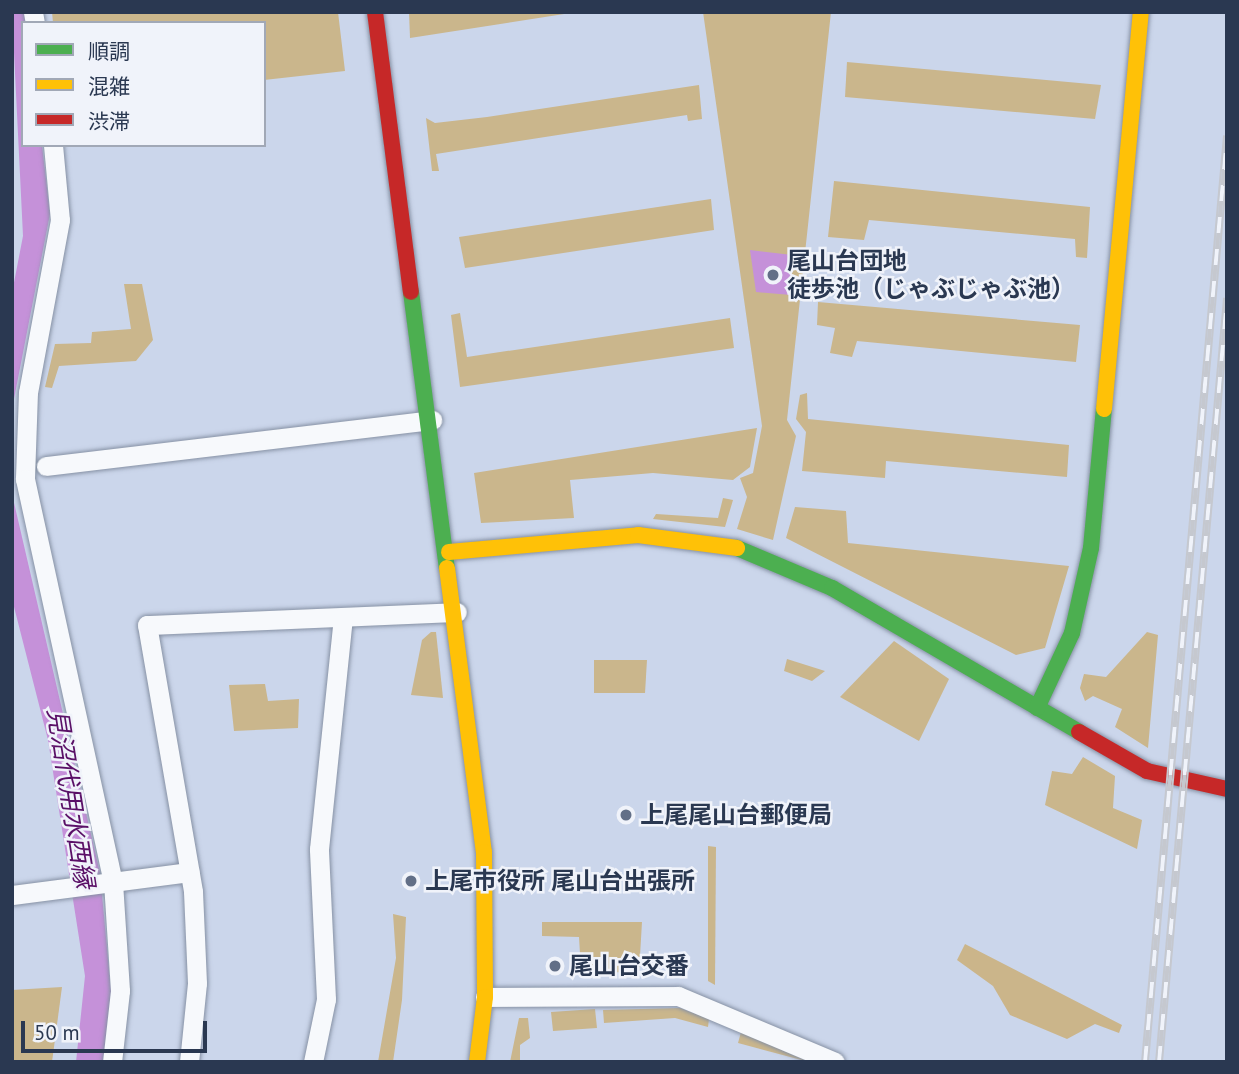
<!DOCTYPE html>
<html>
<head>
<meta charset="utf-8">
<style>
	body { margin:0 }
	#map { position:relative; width:1239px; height:1074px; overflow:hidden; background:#cbd6eb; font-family:"PT Sans","Noto Sans JP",sans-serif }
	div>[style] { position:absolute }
	.green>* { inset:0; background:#cab68c }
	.forest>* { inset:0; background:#cbb58a }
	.water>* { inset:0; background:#c591d9 }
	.roads { filter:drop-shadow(0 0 2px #8691a4) drop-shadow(0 0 2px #8691a4) }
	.street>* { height:19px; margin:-9.5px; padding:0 9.5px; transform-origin:9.5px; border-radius:9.5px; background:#f7f9fc }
	.fast>* { height:16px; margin:-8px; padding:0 8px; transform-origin:8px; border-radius:8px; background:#4caf50 }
	.slow>* { height:16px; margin:-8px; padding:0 8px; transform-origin:8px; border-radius:8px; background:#ffc107 }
	.jam>* { height:16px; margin:-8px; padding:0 8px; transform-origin:8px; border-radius:8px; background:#c62828 }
	.rail>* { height:8px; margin-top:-4px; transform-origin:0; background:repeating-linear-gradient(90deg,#f0f3fa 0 16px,#c5c8cf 0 32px); box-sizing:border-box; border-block:2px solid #c5c8cf }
	.dots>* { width:19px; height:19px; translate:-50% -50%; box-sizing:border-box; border:4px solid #f0f3fa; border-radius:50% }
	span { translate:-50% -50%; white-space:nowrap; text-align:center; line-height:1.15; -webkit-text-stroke:5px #f0f3fa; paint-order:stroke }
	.poi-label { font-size:24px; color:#2a3851; font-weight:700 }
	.left { translate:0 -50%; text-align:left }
	.water-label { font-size:26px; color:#5a1067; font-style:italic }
	.frame { position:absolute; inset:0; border:14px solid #2a3851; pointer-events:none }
	.legend { position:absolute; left:21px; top:21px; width:245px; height:126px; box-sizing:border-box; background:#f0f3fa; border:2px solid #a1a8b6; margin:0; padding:9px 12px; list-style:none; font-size:21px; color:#2a3851 }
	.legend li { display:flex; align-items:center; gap:14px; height:35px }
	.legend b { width:35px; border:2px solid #a1a8b6 }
	.scale { position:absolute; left:21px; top:1021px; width:186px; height:32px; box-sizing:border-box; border:4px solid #2a3851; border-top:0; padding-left:9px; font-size:21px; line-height:24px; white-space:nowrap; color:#2a3851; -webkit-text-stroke:5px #f0f3fa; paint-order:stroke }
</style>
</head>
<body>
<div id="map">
	<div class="green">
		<i style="clip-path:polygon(52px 12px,338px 12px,345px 71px,264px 80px,264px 23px,53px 23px)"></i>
		<i style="clip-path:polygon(409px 12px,577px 12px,410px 38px)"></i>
		<i style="clip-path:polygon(703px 12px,831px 12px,787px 420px,796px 436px,773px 540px,737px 529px,747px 497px,740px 478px,753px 473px,762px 426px)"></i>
		<i style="clip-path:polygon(847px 62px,1101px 85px,1095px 119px,845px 97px)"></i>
		<i style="clip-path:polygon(699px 85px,702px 119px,688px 121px,687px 115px,436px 154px,439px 171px,432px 171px,426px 118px,435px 123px,487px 117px)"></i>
		<i style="clip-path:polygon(834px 181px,1090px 207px,1087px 258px,1076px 257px,1075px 239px,869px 220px,864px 240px,828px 237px)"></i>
		<i style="clip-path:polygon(711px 199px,714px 230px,465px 268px,459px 237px)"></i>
		<i style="clip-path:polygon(124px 284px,142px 284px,153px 340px,136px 361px,59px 366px,52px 388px,45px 387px,55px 344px,91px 343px,92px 332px,131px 329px)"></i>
		<i style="clip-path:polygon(818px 302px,1080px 325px,1076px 362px,857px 341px,852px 357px,830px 353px,835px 328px,817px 325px)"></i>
		<i style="clip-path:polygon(460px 313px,467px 357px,730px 318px,734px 348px,460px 387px,451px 315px)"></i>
		<i style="clip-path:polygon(807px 393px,808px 419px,1069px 445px,1067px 477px,886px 461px,885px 478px,802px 471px,806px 432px,796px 419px,800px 395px)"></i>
		<i style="clip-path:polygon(757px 428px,750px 467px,733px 480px,653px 473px,570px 480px,574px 518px,481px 523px,474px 473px)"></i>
		<i style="clip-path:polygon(723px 498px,733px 500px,725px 527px,653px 519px,656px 514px,718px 518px)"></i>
		<i style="clip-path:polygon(795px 507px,846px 511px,848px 543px,1069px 566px,1045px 648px,1016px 655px,786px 538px)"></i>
		<i style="clip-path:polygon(431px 632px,436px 632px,443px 698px,411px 695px,422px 640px)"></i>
		<i style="clip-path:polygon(1147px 632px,1158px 635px,1148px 748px,1115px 727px,1122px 709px,1093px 696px,1085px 701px,1080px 688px,1084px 674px,1106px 677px)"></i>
		<i style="clip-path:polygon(894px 641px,949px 679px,919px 741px,840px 697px)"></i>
		<i style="clip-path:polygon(787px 659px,825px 671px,812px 681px,784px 671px)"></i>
		<i style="clip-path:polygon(594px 660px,647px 660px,645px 693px,594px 693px)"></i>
		<i style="clip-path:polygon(265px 684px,268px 701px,299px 699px,298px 728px,234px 731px,229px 685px)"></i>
		<i style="clip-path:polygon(1083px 757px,1115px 776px,1113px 808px,1142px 820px,1137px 849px,1045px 805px,1052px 771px,1072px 774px)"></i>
		<i style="clip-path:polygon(708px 846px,716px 847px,715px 985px,708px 981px)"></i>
		<i style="clip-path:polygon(393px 914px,406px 917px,402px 1000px,393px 1062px,378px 1062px,396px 958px)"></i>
		<i style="clip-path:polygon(542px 922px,642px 922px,639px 973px,581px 971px,579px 937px,542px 936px)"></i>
		<i style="clip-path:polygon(62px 987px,52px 1062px,12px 1062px,12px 990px)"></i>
		<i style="clip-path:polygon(680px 1008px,709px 1019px,708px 1027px,675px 1018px,604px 1023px,603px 1010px)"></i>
		<i style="clip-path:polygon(595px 1009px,597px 1028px,553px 1031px,551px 1012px)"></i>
		<i style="clip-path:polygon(519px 1018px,528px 1018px,530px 1038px,520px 1045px,520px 1062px,510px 1062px)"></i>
		<i style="clip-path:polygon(741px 1032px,809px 1062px,738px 1043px)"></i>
	</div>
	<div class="forest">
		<i style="clip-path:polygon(965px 944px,1122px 1025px,1119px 1033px,1095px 1024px,1067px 1039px,1010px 1015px,993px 986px,957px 960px)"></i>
	</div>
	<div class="water">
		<i style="clip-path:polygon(12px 12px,24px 12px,25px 23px,23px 145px,42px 145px,50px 214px,14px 399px,12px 472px,12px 293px,23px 236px)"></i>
		<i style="clip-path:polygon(750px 250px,792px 255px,791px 295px,756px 292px)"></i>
		<i style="clip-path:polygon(12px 494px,100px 873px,111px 991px,103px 1062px,76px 1062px,85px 976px,48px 740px,12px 599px)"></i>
	</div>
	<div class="roads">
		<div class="street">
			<i style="left:33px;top:12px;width:11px;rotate:80deg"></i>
			<i style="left:53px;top:145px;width:75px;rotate:84.7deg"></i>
			<i style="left:60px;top:220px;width:175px;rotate:100.5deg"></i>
			<i style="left:28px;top:392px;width:87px;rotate:92deg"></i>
			<i style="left:25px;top:479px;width:412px;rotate:77.7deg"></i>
			<i style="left:113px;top:882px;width:109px;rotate:86.3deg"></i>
			<i style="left:120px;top:991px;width:71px;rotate:96.4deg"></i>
			<i style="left:46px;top:466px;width:389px;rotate:-6.8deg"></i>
			<i style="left:12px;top:895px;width:179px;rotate:-7.4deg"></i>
			<i style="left:485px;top:997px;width:193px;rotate:-0.3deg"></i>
			<i style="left:678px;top:996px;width:170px;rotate:22.8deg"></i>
			<i style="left:189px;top:1062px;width:79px;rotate:-84.2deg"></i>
			<i style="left:197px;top:983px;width:92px;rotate:-92.5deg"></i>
			<i style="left:193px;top:891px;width:270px;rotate:-99.8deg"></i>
			<i style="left:147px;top:625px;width:310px;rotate:-2.4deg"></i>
			<i style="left:313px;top:1062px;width:64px;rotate:-78.3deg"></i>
			<i style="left:326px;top:999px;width:150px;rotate:-92.7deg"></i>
			<i style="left:319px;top:849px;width:233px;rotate:-84.1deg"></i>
		</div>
		<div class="fast">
			<i style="left:411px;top:292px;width:278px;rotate:82.6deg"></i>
			<i style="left:737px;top:548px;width:103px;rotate:22.8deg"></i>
			<i style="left:832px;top:588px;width:286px;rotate:30.2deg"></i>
			<i style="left:1037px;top:708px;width:83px;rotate:-65deg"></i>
			<i style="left:1072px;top:633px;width:87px;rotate:-77.4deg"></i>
			<i style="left:1091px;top:548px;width:140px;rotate:-84.7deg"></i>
		</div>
		<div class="slow">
			<i style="left:1104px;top:409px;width:399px;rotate:-84.7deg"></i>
			<i style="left:449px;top:552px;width:190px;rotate:-5.1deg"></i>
			<i style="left:638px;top:535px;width:100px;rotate:7.5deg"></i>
			<i style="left:447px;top:568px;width:286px;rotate:82.6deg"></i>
			<i style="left:484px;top:852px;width:145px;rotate:89.6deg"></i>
			<i style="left:485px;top:997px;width:65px;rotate:97deg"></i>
		</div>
		<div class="jam">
			<i style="left:375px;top:12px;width:282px;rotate:82.7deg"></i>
			<i style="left:1079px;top:732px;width:78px;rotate:29.8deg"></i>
			<i style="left:1147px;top:771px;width:82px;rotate:12.7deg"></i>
		</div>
	</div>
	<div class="rail">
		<i style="left:1145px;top:1062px;width:930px;rotate:-84.94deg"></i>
		<i style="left:1159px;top:1062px;width:767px;rotate:-84.91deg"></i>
	</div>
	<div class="dots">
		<i style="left:773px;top:275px;background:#626f87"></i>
		<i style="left:626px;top:815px;background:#626f87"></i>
		<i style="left:411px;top:881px;background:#626f87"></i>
		<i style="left:555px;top:966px;background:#626f87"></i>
	</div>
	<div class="poi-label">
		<span class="left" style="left:787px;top:275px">尾山台団地<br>徒歩池（じゃぶじゃぶ池）</span>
		<span class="left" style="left:640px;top:815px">上尾尾山台郵便局</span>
		<span class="left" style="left:425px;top:881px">上尾市役所 尾山台出張所</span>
		<span class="left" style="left:569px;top:966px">尾山台交番</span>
	</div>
	<div class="water-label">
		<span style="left:71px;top:798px;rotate:81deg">見沼代用水西縁</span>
	</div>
	<div class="frame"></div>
	<ul class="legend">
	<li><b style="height:9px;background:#4caf50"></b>順調</li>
	<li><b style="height:9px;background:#ffc107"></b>混雑</li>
	<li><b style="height:9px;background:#c62828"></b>渋滞</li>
	</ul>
	<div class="scale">50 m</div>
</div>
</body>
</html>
